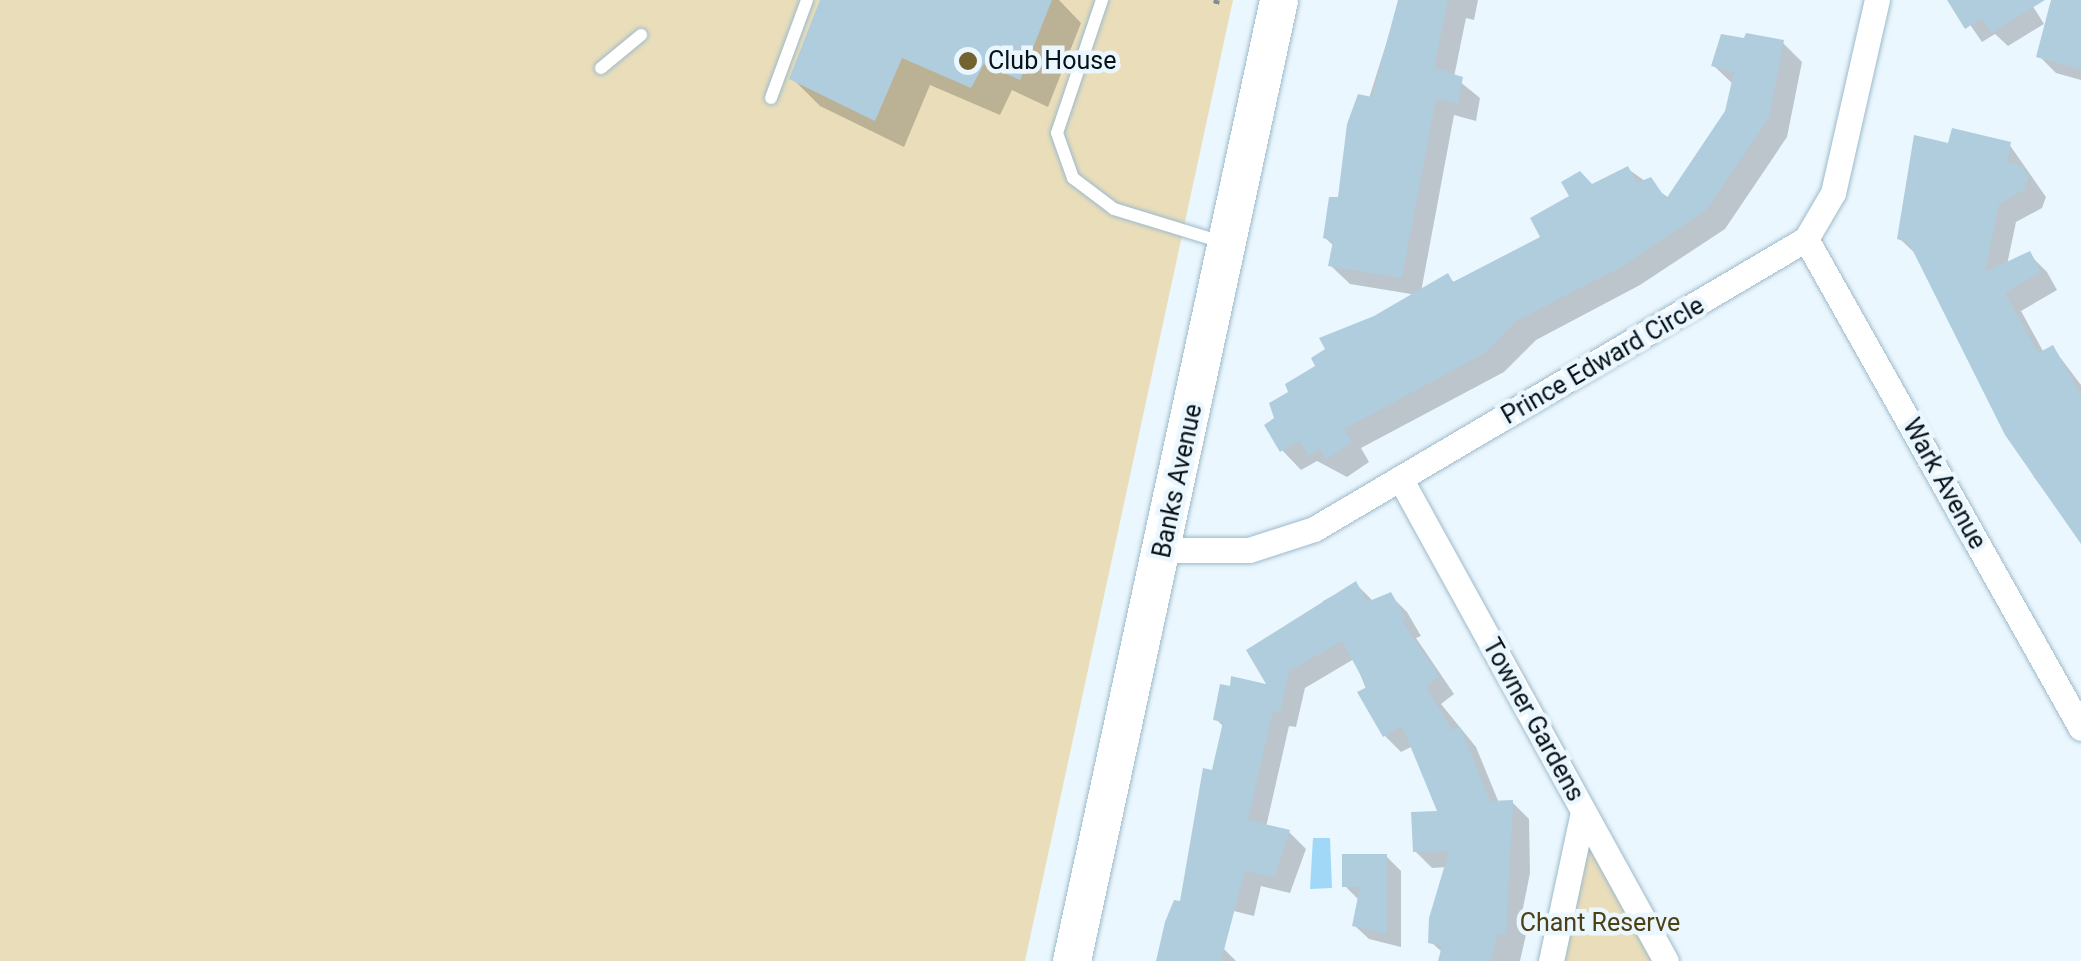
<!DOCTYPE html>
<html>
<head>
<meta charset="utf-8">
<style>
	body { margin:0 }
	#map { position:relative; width:2081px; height:961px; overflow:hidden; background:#ebf7fe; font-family:Roboto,sans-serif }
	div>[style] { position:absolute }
	.green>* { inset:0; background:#eadeba }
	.water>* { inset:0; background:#a1d8f8 }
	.shadow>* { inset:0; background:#0003 }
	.building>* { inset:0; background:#b0cdde }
	.path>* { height:6px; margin-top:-3px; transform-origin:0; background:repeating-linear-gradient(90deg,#808b91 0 10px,transparent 0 15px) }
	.roads { filter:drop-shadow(0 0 2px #9dbacb) drop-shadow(0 0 2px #9dbacb) }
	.lane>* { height:12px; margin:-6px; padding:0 6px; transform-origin:6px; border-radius:6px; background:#fff }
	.street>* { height:25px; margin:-12.5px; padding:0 12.5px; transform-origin:12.5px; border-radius:12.5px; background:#fff }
	.secondary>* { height:38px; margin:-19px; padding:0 19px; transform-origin:19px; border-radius:19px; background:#fff }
	.dots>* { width:28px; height:28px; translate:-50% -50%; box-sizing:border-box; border:5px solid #ebf7fe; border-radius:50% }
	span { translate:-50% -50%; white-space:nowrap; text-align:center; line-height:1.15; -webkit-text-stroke:9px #ebf7fe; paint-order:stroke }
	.poi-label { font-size:25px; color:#071117 }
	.left { translate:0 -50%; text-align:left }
	.street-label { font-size:25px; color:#071117 }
	.park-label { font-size:25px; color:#4d4017 }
</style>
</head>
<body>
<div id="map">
	<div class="green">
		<i style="clip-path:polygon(0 0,1233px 0,1025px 961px,0 961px)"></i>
		<i style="clip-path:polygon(1583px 812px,1666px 961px,1551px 961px)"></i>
	</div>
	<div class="water">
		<i style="clip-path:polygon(1313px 838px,1330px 838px,1332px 888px,1310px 889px)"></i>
	</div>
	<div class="shadow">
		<i style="clip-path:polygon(824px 0,1059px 0,1081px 23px,1048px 107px,1012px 90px,1000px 115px,930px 85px,904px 147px,820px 106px,792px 78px)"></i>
		<i style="clip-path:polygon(1400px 0,1478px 0,1474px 20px,1466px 18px,1454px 77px,1480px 98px,1476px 121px,1454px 115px,1421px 292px,1448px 277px,1455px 283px,1543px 238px,1592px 187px,1628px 169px,1669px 198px,1727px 112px,1734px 85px,1714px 66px,1783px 43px,1802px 62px,1787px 137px,1725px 229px,1640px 285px,1536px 340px,1504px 372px,1361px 448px,1369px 462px,1347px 477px,1317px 461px,1301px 470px,1282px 450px,1277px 419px,1291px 393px,1319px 367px,1376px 319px,1417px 295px,1350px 284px,1331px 266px,1334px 246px,1325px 238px)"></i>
		<i style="clip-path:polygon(1953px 0,2029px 0,2044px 24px,2008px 46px,1995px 34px,1982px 42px)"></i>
		<i style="clip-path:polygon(2053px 0,2081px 0,2081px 80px,2056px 73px,2039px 56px)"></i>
		<i style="clip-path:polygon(2009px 144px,2046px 197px,2042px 208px,2016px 222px,2007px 265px,2029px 254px,2047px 272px,2057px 290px,2021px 311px,2044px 353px,2053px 348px,2081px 385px,2081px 540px,2034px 477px,1919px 257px,1900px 239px,1949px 146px)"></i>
		<i style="clip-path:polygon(1356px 584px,1374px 602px,1390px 595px,1407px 612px,1421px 636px,1416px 638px,1454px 694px,1441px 704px,1476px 747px,1499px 803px,1512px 802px,1529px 819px,1530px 873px,1520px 923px,1527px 930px,1520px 961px,1441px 961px,1443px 953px,1431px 942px,1448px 867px,1432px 868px,1415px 851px,1441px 813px,1413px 746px,1401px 752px,1385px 736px,1354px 659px,1305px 688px,1296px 727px,1289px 726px,1266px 827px,1289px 832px,1306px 849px,1290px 893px,1261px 886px,1254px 916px,1226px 909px,1224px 949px,1236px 961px,1157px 961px,1182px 904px,1205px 771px,1214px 773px,1225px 728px,1216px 719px,1271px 687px,1326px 607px,1323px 601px)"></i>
		<i style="clip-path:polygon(1386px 856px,1401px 871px,1401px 947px,1369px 939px,1354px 925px,1359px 900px,1345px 886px)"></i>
	</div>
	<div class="building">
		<i style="clip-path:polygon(820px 0,1052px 0,1020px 80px,984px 64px,971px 88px,902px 58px,875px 121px,789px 79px)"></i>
		<i style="clip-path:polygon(1398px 0,1448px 0,1434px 68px,1463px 77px,1458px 104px,1436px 98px,1402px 278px,1328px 266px,1333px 241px,1323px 238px,1329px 197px,1338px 197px,1347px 124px,1358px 94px,1372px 97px)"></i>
		<i style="clip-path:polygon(1947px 0,2045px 0,1991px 33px,1982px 18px,1965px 29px)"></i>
		<i style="clip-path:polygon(2051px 0,2081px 0,2081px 69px,2036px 57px)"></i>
		<i style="clip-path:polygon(1746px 33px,1784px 40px,1769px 118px,1706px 210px,1621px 267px,1516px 321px,1485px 353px,1344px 429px,1352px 442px,1326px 460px,1320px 448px,1309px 456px,1299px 441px,1280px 452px,1264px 425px,1274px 418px,1269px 403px,1288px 392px,1285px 384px,1315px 366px,1311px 358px,1325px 349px,1319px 338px,1374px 316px,1448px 273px,1453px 282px,1540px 237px,1530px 218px,1569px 196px,1561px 182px,1580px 171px,1592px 184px,1628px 166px,1637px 183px,1651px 177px,1666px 199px,1725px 111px,1734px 72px,1711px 66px,1721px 34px,1744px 38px)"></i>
		<i style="clip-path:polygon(1952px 128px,2011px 142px,2007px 162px,2022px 166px,2029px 177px,2024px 190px,1999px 204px,1985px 272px,2030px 251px,2041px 272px,2005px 293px,2038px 353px,2053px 345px,2081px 395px,2081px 544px,2005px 435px,1909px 243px,1897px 239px,1914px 135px,1948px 143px)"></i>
		<i style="clip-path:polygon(1356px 581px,1367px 602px,1391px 592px,1406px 619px,1402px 621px,1439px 676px,1426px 687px,1452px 730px,1460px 727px,1490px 801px,1513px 800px,1506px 935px,1498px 933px,1491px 961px,1438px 961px,1442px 946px,1428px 943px,1429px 918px,1449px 851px,1413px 852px,1411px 812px,1437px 811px,1402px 726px,1383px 737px,1357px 692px,1367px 687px,1342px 641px,1289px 671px,1280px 712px,1273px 711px,1248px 820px,1290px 830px,1274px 878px,1245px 871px,1221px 961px,1156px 961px,1165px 922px,1174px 900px,1180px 901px,1203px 768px,1212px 770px,1223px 722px,1213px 720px,1220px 684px,1230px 686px,1231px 676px,1266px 684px,1246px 650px)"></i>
		<i style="clip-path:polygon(1342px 854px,1387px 854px,1387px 934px,1352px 926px,1360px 887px,1342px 887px)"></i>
	</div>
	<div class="path">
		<i style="left:1216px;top:4px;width:4px;rotate:-76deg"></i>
	</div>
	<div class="roads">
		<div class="lane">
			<i style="left:1102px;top:0;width:140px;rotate:108.7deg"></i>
			<i style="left:1057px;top:133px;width:48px;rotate:70.4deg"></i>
			<i style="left:1073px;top:178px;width:51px;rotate:37.1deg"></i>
			<i style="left:1114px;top:209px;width:116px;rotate:17deg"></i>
			<i style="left:601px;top:68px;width:52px;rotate:-39.5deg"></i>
			<i style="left:771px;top:98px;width:104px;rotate:-69.8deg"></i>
		</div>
		<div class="street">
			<i style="left:1806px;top:239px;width:561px;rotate:60.65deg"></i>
			<i style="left:1400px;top:478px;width:551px;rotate:61.16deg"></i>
			<i style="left:1164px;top:550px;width:85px"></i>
			<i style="left:1249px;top:550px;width:68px;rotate:-17.9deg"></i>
			<i style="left:1314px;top:529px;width:571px;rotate:-30.52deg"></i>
			<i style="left:1806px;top:239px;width:53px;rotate:-59.6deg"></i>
			<i style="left:1833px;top:193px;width:198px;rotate:-77.2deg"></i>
			<i style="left:1551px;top:961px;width:152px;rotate:-77.9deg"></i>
		</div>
		<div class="secondary">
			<i style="left:1072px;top:961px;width:983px;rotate:-77.84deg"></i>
		</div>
	</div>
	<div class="dots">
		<i style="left:968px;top:61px;background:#746331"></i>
	</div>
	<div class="poi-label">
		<span class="left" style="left:988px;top:61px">Club House</span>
	</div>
	<div class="street-label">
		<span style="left:1603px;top:361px;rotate:-30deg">Prince Edward Circle</span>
		<span style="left:1178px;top:481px;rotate:-78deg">Banks Avenue</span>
		<span style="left:1944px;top:484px;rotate:61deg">Wark Avenue</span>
		<span style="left:1533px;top:720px;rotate:61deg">Towner Gardens</span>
	</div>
	<div class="park-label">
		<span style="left:1600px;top:923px">Chant Reserve</span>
	</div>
</div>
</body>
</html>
